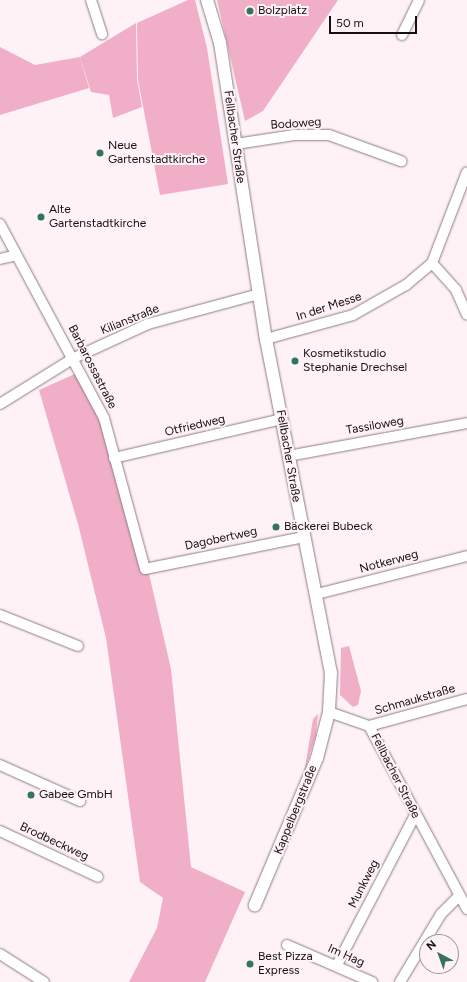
<!DOCTYPE html>
<html>
<head>
<meta charset="utf-8">
<style>
	body { margin:0 }
	#map { position:relative; width:467px; height:982px; overflow:hidden; background:#fff2f7; font-family:Figtree,sans-serif }
	div>[style] { position:absolute }
	.green>* { inset:0; background:#f1aec7 }
	.roads { filter:drop-shadow(0 0 1px #8b7d82) drop-shadow(0 0 1px #8b7d82) }
	.minor>* { height:10px; margin:-5px; padding:0 5px; transform-origin:5px; border-radius:5px; background:#fff }
	.tertiary>* { height:12px; margin:-6px; padding:0 6px; transform-origin:6px; border-radius:6px; background:#fff }
	.dots>* { width:11px; height:11px; translate:-50% -50%; box-sizing:border-box; border:2px solid #fff2f7; border-radius:50% }
	span { translate:-50% -50%; white-space:nowrap; text-align:center; line-height:1.15; -webkit-text-stroke:4px #fff2f7; paint-order:stroke }
	.poi-label { font-size:12px; color:#140f10 }
	.left { translate:0 -50%; text-align:left }
	.street-label { font-size:12px; color:#140f10 }
	.north { position:absolute; left:419px; top:934px; width:40px; height:40px; box-sizing:border-box; background:#fff2f7; border:1px solid #a1979b; border-radius:50%; rotate:319deg; font-size:11px; font-weight:700; line-height:16px; text-align:center; color:#140f10 }
	.north::after { content:''; display:block; margin:auto; width:14px; height:18px; background:#36735f; clip-path:polygon(50% 0,100% 100%,50% 72%,0 100%) }
	.scale { position:absolute; left:329px; top:16px; width:88px; height:18px; box-sizing:border-box; border:2px solid #140f10; border-top:0; padding-left:5px; font-size:12px; line-height:14px; white-space:nowrap; color:#140f10; -webkit-text-stroke:3px #fff2f7; paint-order:stroke }
</style>
</head>
<body>
<div id="map">
	<div class="green">
		<i style="clip-path:polygon(188px 0,195px 0,207px 48px,228px 184px,160px 195px,138px 80px,137px 23px)"></i>
		<i style="clip-path:polygon(217px 0,338px 0,263px 111px,245px 121px)"></i>
		<i style="clip-path:polygon(136px 23px,137px 80px,142px 107px,113px 118px,109px 95px,91px 92px,80px 57px)"></i>
		<i style="clip-path:polygon(0 47px,35px 65px,80px 57px,89px 88px,0 115px)"></i>
		<i style="clip-path:polygon(77px 373px,95px 396px,147px 565px,171px 669px,191px 867px,245px 892px,205px 982px,129px 982px,157px 928px,163px 898px,140px 882px,106px 638px,78px 524px,39px 390px)"></i>
		<i style="clip-path:polygon(349px 646px,361px 691px,358px 705px,353px 707px,340px 695px,341px 648px)"></i>
		<i style="clip-path:polygon(318px 714px,316px 734px,304px 774px,313px 719px)"></i>
	</div>
	<div class="roads">
		<div class="minor">
			<i style="left:91px;top:0;width:36px;rotate:72deg"></i>
			<i style="left:402px;top:35px;width:39px;rotate:-64deg"></i>
			<i style="left:236px;top:144px;width:59px;rotate:-8.8deg"></i>
			<i style="left:294px;top:135px;width:35px"></i>
			<i style="left:329px;top:135px;width:77px;rotate:19.9deg"></i>
			<i style="left:0;top:224px;width:220px;rotate:61.8deg"></i>
			<i style="left:104px;top:418px;width:156px;rotate:74.8deg"></i>
			<i style="left:145px;top:569px;width:162px;rotate:-11.4deg"></i>
			<i style="left:0;top:259px;width:17px;rotate:-13deg"></i>
			<i style="left:432px;top:263px;width:36px;rotate:48deg"></i>
			<i style="left:456px;top:290px;width:27px;rotate:66deg"></i>
			<i style="left:266px;top:339px;width:90px;rotate:-15.4deg"></i>
			<i style="left:353px;top:315px;width:61px;rotate:-29.5deg"></i>
			<i style="left:406px;top:285px;width:34px;rotate:-40deg"></i>
			<i style="left:432px;top:263px;width:97px;rotate:-69deg"></i>
			<i style="left:0;top:404px;width:87px;rotate:-31.9deg"></i>
			<i style="left:74px;top:358px;width:81px;rotate:-24.7deg"></i>
			<i style="left:148px;top:324px;width:115px;rotate:-15.1deg"></i>
			<i style="left:288px;top:456px;width:182px;rotate:-10.4deg"></i>
			<i style="left:114px;top:458px;width:172px;rotate:-13.1deg"></i>
			<i style="left:317px;top:594px;width:155px;rotate:-14.2deg"></i>
			<i style="left:0;top:615px;width:84px;rotate:21.7deg"></i>
			<i style="left:329px;top:712px;width:42px;rotate:19.3deg"></i>
			<i style="left:369px;top:726px;width:208px;rotate:61.8deg"></i>
			<i style="left:369px;top:726px;width:102px;rotate:-15.4deg"></i>
			<i style="left:0;top:765px;width:88px;rotate:24.2deg"></i>
			<i style="left:0;top:831px;width:108px;rotate:25.1deg"></i>
			<i style="left:287px;top:945px;width:93px;rotate:23.5deg"></i>
			<i style="left:0;top:954px;width:52px;rotate:32.5deg"></i>
			<i style="left:337px;top:965px;width:169px;rotate:-62.5deg"></i>
			<i style="left:400px;top:982px;width:79px;rotate:-58.9deg"></i>
			<i style="left:441px;top:914px;width:24px;rotate:-45deg"></i>
		</div>
		<div class="tertiary">
			<i style="left:207px;top:0;width:45px;rotate:73.2deg"></i>
			<i style="left:220px;top:43px;width:300px;rotate:81.2deg"></i>
			<i style="left:266px;top:339px;width:340px;rotate:79deg"></i>
			<i style="left:331px;top:673px;width:39px;rotate:93deg"></i>
			<i style="left:329px;top:712px;width:48px;rotate:104.6deg"></i>
			<i style="left:317px;top:758px;width:160px;rotate:112.9deg"></i>
		</div>
	</div>
	<div class="dots">
		<i style="left:250px;top:11px;background:#36735f"></i>
		<i style="left:100px;top:153px;background:#36735f"></i>
		<i style="left:41px;top:217px;background:#36735f"></i>
		<i style="left:295px;top:361px;background:#36735f"></i>
		<i style="left:276px;top:527px;background:#36735f"></i>
		<i style="left:31px;top:795px;background:#36735f"></i>
		<i style="left:250px;top:964px;background:#36735f"></i>
	</div>
	<div class="poi-label">
		<span class="left" style="left:258px;top:11px">Bolzplatz</span>
		<span class="left" style="left:108px;top:153px">Neue<br>Gartenstadtkirche</span>
		<span class="left" style="left:49px;top:217px">Alte<br>Gartenstadtkirche</span>
		<span class="left" style="left:303px;top:361px">Kosmetikstudio<br>Stephanie Drechsel</span>
		<span class="left" style="left:284px;top:527px">Bäckerei Bubeck</span>
		<span class="left" style="left:39px;top:795px">Gabee GmbH</span>
		<span class="left" style="left:258px;top:964px">Best Pizza<br>Express</span>
	</div>
	<div class="street-label">
		<span style="left:296px;top:124px;rotate:-4deg">Bodoweg</span>
		<span style="left:234px;top:137px;rotate:82deg">Fellbacher Straße</span>
		<span style="left:329px;top:307px;rotate:-18deg">In der Messe</span>
		<span style="left:130px;top:320px;rotate:-22deg">Kilianstraße</span>
		<span style="left:92px;top:367px;rotate:63deg">Barbarossastraße</span>
		<span style="left:195px;top:426px;rotate:-13deg">Otfriedweg</span>
		<span style="left:375px;top:426px;rotate:-10deg">Tassiloweg</span>
		<span style="left:288px;top:456px;rotate:80deg">Fellbacher Straße</span>
		<span style="left:221px;top:539px;rotate:-12deg">Dagobertweg</span>
		<span style="left:389px;top:562px;rotate:-15deg">Notkerweg</span>
		<span style="left:415px;top:700px;rotate:-16deg">Schmaukstraße</span>
		<span style="left:395px;top:776px;rotate:63deg">Fellbacher Straße</span>
		<span style="left:296px;top:810px;rotate:-68deg">Kappelbergstraße</span>
		<span style="left:54px;top:842px;rotate:25deg">Brodbeckweg</span>
		<span style="left:364px;top:884px;rotate:-63deg">Munkweg</span>
		<span style="left:346px;top:956px;rotate:24deg">Im Hag</span>
	</div>
	<div class="north">N</div>
	<div class="scale">50 m</div>
</div>
</body>
</html>
